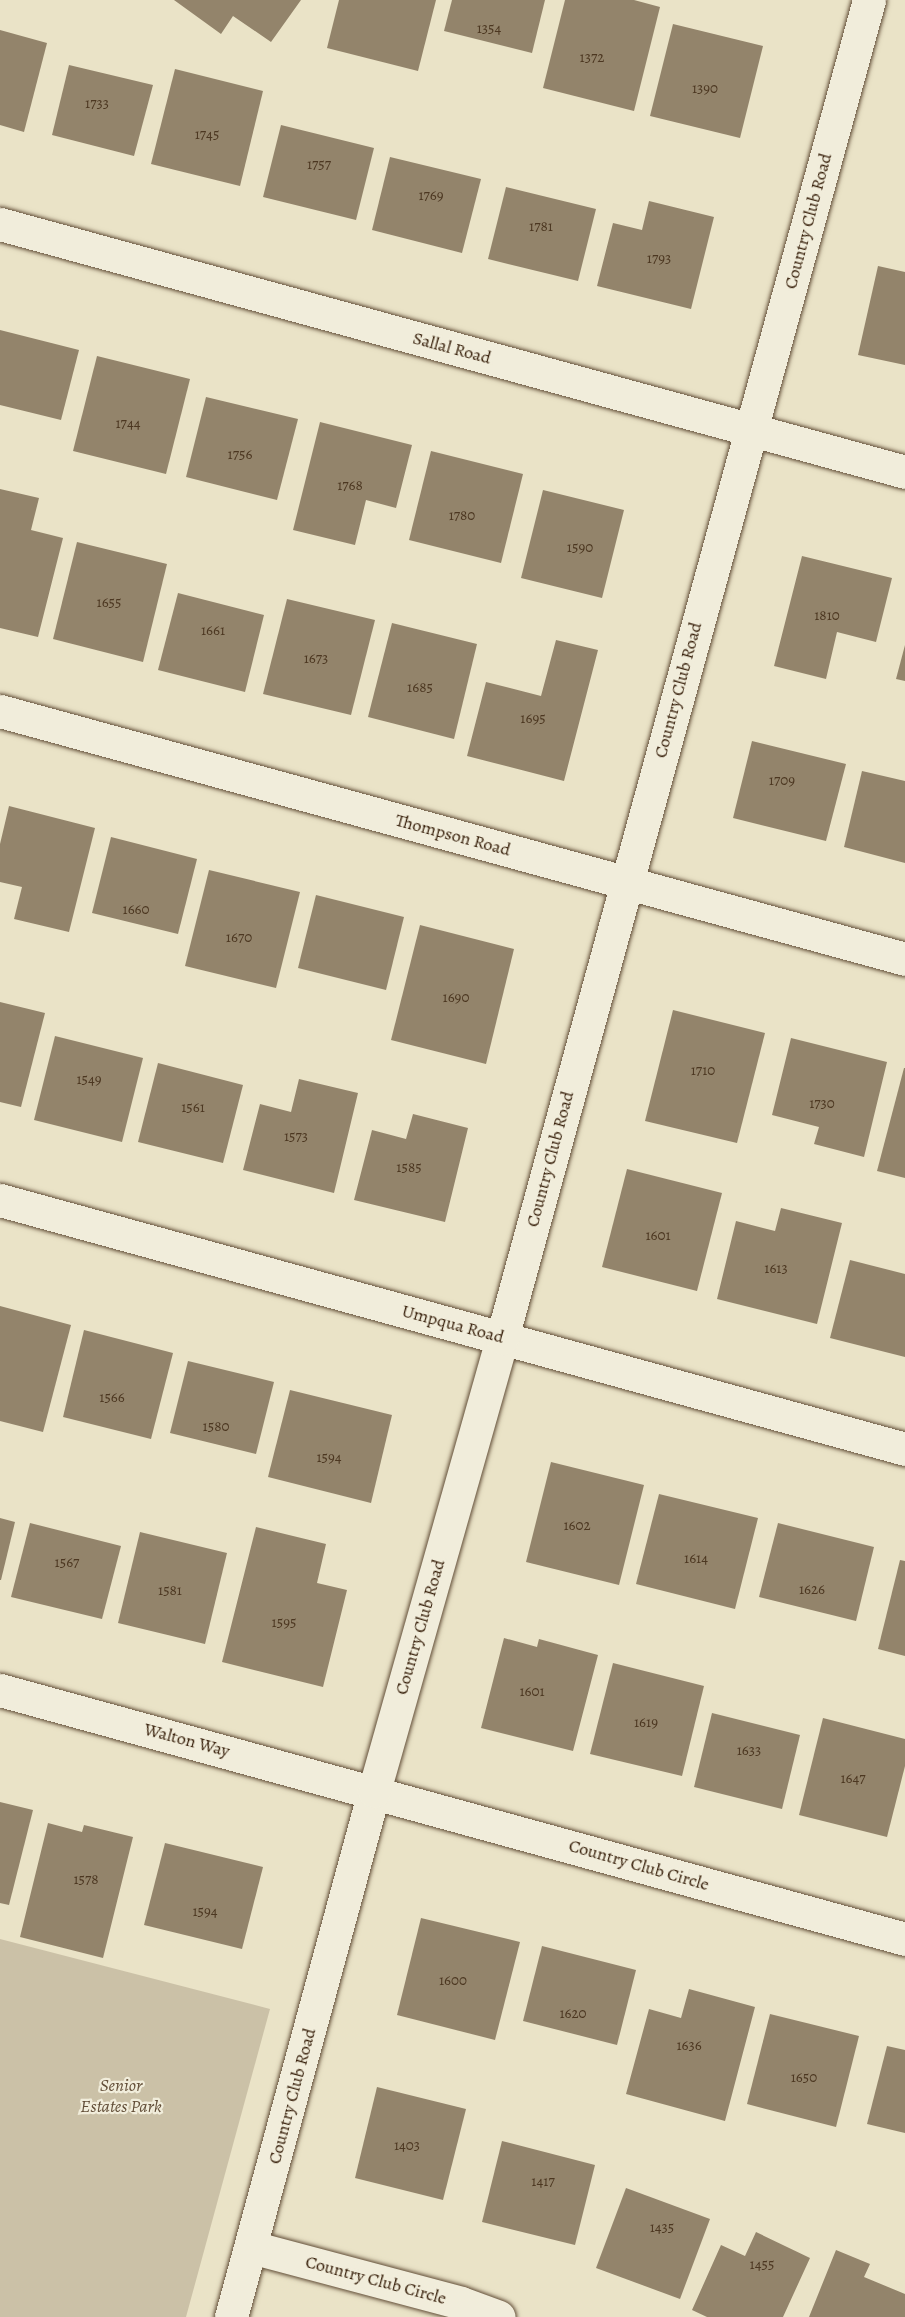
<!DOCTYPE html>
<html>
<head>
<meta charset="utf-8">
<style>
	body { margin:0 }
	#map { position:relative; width:905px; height:2317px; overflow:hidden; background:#eae3c7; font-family:Alegreya,serif }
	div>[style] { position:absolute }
	.green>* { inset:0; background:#cbc1a7 }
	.building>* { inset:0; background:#93846b }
	.roads { filter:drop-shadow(0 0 2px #624e38) drop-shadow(0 0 2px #624e38) }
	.minor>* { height:33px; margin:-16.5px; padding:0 16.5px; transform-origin:16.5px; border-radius:16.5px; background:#f1eddb }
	span { translate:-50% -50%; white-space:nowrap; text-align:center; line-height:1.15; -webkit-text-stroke:4.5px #f1eddb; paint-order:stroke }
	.number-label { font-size:15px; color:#4c3721 }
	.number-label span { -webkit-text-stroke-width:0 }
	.street-label { font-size:18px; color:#351d08 }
	.park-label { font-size:18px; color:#624e38; font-style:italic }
</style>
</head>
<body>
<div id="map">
	<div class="green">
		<i style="clip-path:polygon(0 1939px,270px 2009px,186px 2317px,0 2317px)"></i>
	</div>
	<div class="building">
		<i style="clip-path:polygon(174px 0,301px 0,271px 42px,233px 16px,221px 34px)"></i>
		<i style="clip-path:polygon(339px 0,436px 0,418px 71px,327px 48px)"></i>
		<i style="clip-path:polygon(452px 0,545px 0,532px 53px,444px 31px)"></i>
		<i style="clip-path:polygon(565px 0,634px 0,660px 7px,634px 111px,543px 88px)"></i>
		<i style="clip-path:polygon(673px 24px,763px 46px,740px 138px,650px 116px)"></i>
		<i style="clip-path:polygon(0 30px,47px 43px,24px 132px,0 125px)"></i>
		<i style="clip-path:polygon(69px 65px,153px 85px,134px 156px,52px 135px)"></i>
		<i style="clip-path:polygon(175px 69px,263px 91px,240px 186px,151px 164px)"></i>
		<i style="clip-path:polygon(281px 125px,374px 148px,356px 220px,263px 197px)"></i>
		<i style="clip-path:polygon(390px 157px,481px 179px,462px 253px,372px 230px)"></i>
		<i style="clip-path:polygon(506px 187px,596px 209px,578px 281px,488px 259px)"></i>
		<i style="clip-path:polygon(649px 201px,714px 217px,691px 309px,597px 286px,613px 223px,642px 230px)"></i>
		<i style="clip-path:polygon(878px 266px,905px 272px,905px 365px,858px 355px)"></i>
		<i style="clip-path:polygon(0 330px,79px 350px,61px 420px,0 405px)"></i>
		<i style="clip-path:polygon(97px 356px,190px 379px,166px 474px,73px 451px)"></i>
		<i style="clip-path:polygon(206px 397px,298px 419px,277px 500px,186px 477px)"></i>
		<i style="clip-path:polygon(320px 422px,412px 445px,396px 508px,366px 500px,355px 545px,293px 530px)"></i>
		<i style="clip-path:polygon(431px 451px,523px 474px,501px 563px,409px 540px)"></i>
		<i style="clip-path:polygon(0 489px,39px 498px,31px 530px,63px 538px,38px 637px,0 628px)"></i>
		<i style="clip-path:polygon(543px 490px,624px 510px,602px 598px,521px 578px)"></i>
		<i style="clip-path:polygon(77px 542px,167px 564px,143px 662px,53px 639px)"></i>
		<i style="clip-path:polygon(802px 556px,892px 578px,876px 642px,837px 632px,826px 679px,774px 666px)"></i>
		<i style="clip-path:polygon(178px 593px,264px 615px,245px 692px,158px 670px)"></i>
		<i style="clip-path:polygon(287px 599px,375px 620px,351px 715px,263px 694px)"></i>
		<i style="clip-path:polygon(392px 623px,477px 644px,454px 739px,368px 717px)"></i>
		<i style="clip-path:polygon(556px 640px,598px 650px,564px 781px,467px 756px,486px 682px,541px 696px)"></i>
		<i style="clip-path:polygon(905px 645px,905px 681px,896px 679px)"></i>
		<i style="clip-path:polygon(752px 741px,846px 764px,826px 841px,733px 818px)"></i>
		<i style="clip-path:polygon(862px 771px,905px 781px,905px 863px,844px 847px)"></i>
		<i style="clip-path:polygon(9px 806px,95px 828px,69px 932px,14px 919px,22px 887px,0 882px,0 844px)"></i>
		<i style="clip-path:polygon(111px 837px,197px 859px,178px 934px,92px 913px)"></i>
		<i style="clip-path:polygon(209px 870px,300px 892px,276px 988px,185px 966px)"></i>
		<i style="clip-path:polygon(316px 895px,404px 917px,386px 990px,298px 968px)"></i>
		<i style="clip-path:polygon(420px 925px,514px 949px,486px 1064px,391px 1040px)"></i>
		<i style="clip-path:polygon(0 1002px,45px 1013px,21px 1107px,0 1102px)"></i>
		<i style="clip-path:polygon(673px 1010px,765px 1033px,737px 1143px,645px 1121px)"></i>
		<i style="clip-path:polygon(55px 1036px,143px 1058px,122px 1142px,34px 1120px)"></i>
		<i style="clip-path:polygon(791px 1038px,887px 1062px,864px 1157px,814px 1144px,819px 1127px,772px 1115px)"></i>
		<i style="clip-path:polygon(158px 1063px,243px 1085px,223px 1163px,138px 1142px)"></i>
		<i style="clip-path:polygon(904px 1068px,905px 1068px,905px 1178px,877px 1171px)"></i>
		<i style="clip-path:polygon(299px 1079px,358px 1093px,334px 1193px,243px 1170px,260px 1104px,291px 1112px)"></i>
		<i style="clip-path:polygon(413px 1114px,468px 1128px,445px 1222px,354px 1200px,372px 1130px,406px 1139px)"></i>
		<i style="clip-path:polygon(627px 1169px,722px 1193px,697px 1291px,602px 1267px)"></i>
		<i style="clip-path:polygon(781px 1208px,842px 1223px,817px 1324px,717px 1299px,736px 1221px,775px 1231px)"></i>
		<i style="clip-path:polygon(850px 1260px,905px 1274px,905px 1357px,830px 1338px)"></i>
		<i style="clip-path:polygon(0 1306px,71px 1325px,43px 1432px,0 1421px)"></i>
		<i style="clip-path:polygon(84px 1330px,173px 1353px,151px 1439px,63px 1417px)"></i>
		<i style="clip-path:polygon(188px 1361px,274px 1382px,256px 1454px,170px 1433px)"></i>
		<i style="clip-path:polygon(290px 1390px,392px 1415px,371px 1503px,268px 1477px)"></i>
		<i style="clip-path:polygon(551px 1462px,644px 1485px,619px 1585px,526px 1562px)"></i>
		<i style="clip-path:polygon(659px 1494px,758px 1518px,735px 1609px,636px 1584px)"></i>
		<i style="clip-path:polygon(0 1518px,15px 1522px,1px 1580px,0 1580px)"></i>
		<i style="clip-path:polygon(30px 1523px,121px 1546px,102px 1619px,11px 1597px)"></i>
		<i style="clip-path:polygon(778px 1523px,874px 1547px,856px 1621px,759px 1597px)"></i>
		<i style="clip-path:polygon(256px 1527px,326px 1544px,317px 1583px,347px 1590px,323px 1687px,222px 1662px)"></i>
		<i style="clip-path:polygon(140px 1532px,227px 1553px,205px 1644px,118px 1623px)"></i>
		<i style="clip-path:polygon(900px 1560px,905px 1561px,905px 1656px,878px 1649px)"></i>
		<i style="clip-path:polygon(504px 1638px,537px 1647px,539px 1639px,598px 1655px,573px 1751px,481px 1728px)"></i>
		<i style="clip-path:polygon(613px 1663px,704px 1686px,682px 1776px,590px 1754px)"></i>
		<i style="clip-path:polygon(712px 1713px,800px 1735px,782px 1809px,694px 1787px)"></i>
		<i style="clip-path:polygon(823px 1718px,905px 1739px,905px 1766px,887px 1837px,799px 1815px)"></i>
		<i style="clip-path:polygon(0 1802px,33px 1810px,9px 1905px,0 1903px)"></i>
		<i style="clip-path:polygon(48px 1823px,82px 1832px,84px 1825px,133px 1837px,103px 1958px,20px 1937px)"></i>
		<i style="clip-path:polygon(165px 1843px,263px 1867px,242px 1949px,144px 1925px)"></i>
		<i style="clip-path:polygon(421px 1918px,520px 1942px,495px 2040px,397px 2015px)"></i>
		<i style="clip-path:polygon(542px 1946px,636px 1970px,617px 2045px,523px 2021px)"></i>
		<i style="clip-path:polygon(689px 1989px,755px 2007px,725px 2121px,626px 2094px,649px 2009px,681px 2018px)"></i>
		<i style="clip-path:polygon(770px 2014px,859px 2036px,836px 2127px,747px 2104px)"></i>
		<i style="clip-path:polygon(887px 2046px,905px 2050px,905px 2133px,867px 2124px)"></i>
		<i style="clip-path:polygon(377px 2087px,466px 2109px,443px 2200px,355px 2178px)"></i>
		<i style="clip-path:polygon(502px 2141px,595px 2165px,575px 2245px,482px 2222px)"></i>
		<i style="clip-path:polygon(626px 2188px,710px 2219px,680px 2299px,596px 2268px)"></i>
		<i style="clip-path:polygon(756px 2232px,810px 2258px,783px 2317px,707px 2317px,692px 2310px,721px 2245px,745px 2256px)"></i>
		<i style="clip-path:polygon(836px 2250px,870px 2264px,864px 2277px,905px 2294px,905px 2317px,809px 2317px)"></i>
	</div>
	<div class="roads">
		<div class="minor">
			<i style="left:0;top:224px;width:938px;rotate:15.32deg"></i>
			<i style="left:0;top:711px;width:938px;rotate:15.32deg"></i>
			<i style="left:0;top:1200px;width:939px;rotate:15.38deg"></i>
			<i style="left:0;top:1690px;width:939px;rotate:15.38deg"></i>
			<i style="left:251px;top:2247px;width:217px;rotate:14.9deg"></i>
			<i style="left:461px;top:2303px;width:40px;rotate:20.2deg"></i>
			<i style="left:231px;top:2317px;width:545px;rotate:-74.79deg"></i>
			<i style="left:374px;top:1791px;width:471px;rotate:-74.2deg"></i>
			<i style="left:502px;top:1338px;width:1387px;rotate:-74.66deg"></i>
		</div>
	</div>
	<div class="number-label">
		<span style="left:489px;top:29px">1354</span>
		<span style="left:592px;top:58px">1372</span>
		<span style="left:705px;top:89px">1390</span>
		<span style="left:97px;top:104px">1733</span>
		<span style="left:207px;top:135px">1745</span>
		<span style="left:319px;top:165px">1757</span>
		<span style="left:431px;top:196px">1769</span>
		<span style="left:541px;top:227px">1781</span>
		<span style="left:659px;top:259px">1793</span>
		<span style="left:128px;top:424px">1744</span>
		<span style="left:240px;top:455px">1756</span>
		<span style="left:350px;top:486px">1768</span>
		<span style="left:462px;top:516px">1780</span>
		<span style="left:580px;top:548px">1590</span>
		<span style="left:109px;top:603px">1655</span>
		<span style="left:827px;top:616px">1810</span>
		<span style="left:213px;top:631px">1661</span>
		<span style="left:316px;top:659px">1673</span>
		<span style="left:420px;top:688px">1685</span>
		<span style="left:533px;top:719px">1695</span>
		<span style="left:782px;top:781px">1709</span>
		<span style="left:136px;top:910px">1660</span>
		<span style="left:239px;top:938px">1670</span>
		<span style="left:456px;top:998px">1690</span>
		<span style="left:703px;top:1071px">1710</span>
		<span style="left:89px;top:1080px">1549</span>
		<span style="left:822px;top:1104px">1730</span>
		<span style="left:193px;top:1108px">1561</span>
		<span style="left:296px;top:1137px">1573</span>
		<span style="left:409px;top:1168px">1585</span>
		<span style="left:658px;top:1236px">1601</span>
		<span style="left:776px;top:1269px">1613</span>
		<span style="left:112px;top:1398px">1566</span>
		<span style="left:216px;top:1427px">1580</span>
		<span style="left:329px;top:1458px">1594</span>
		<span style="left:577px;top:1526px">1602</span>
		<span style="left:696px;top:1559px">1614</span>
		<span style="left:67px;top:1563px">1567</span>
		<span style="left:812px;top:1590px">1626</span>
		<span style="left:170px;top:1591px">1581</span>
		<span style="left:284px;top:1623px">1595</span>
		<span style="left:532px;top:1692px">1601</span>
		<span style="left:646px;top:1723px">1619</span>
		<span style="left:749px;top:1751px">1633</span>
		<span style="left:853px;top:1779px">1647</span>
		<span style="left:86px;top:1880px">1578</span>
		<span style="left:205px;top:1912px">1594</span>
		<span style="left:453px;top:1981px">1600</span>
		<span style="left:573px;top:2014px">1620</span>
		<span style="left:689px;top:2046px">1636</span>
		<span style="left:804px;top:2078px">1650</span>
		<span style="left:407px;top:2146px">1403</span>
		<span style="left:543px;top:2182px">1417</span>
		<span style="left:662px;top:2228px">1435</span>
		<span style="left:762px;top:2265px">1455</span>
	</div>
	<div class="street-label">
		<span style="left:808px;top:221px;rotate:-75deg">Country Club Road</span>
		<span style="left:452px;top:348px;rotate:15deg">Sallal Road</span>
		<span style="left:678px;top:690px;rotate:-75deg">Country Club Road</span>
		<span style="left:453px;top:835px;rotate:15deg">Thompson Road</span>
		<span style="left:550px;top:1159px;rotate:-75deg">Country Club Road</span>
		<span style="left:453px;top:1324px;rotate:15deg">Umpqua Road</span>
		<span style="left:420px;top:1627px;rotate:-74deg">Country Club Road</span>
		<span style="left:187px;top:1740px;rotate:15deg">Walton Way</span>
		<span style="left:639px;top:1865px;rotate:16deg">Country Club Circle</span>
		<span style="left:292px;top:2096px;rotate:-75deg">Country Club Road</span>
		<span style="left:376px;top:2280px;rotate:15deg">Country Club Circle</span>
	</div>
	<div class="park-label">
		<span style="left:121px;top:2096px">Senior<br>Estates Park</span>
	</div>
</div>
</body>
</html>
